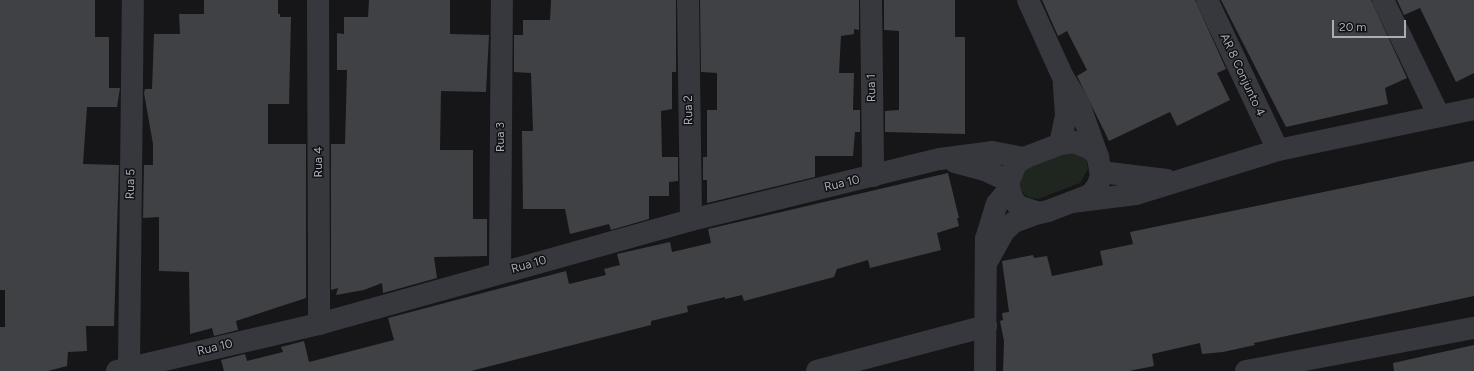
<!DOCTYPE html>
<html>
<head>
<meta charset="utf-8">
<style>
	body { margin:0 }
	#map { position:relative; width:1474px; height:371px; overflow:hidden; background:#161618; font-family:Figtree,sans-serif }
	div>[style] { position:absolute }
	.green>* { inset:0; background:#1e261f }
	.building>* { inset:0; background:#404145 }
	.minor>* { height:22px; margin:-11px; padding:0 11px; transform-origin:11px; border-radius:11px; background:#37383d }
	span { translate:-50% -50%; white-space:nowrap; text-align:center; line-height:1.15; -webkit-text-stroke:3px #111113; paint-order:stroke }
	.street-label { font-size:12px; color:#a8adb8 }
	.scale { position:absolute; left:1332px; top:20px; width:74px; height:18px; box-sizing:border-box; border:2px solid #a8adb8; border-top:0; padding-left:5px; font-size:12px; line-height:14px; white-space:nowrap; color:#a8adb8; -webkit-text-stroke:3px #111113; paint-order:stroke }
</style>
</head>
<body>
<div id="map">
	<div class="green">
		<i style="clip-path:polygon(1080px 151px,1087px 162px,1088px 169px,1080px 183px,1038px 199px,1030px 198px,1019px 190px,1020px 165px)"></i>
	</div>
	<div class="building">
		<i style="clip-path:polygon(0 0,95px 0,95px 37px,109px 37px,109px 88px,120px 88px,117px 107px,87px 107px,83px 164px,119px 165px,114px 326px,86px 326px,87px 351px,68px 352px,67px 366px,48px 371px,0 371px,0 327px,5px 327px,5px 290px,0 290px)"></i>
		<i style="clip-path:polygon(204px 0,278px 0,278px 14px,280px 14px,280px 17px,291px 17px,289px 104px,268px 104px,268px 144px,306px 144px,306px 298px,236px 321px,238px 330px,214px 336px,212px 328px,190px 334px,189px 272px,159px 271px,159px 217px,143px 218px,144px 165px,153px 165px,153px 144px,144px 93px,145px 89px,152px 89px,154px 34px,180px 34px,179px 14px,204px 14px)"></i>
		<i style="clip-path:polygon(369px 0,450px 0,450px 34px,489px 35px,486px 92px,441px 91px,440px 150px,473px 150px,473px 219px,487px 219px,487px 256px,434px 257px,437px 278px,383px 293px,382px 283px,364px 290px,336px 295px,338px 288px,331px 290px,331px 144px,345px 144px,347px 70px,337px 70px,337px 33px,344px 34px,344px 17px,368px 17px)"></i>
		<i style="clip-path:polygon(551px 0,676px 0,676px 72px,672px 72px,672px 109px,661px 111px,662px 157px,678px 157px,678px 181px,669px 182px,669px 196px,649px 196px,649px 219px,611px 230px,609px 224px,570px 234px,565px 209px,523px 209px,522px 135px,522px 131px,533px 131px,531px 73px,514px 72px,514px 35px,523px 35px,523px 20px,550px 20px)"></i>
		<i style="clip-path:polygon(700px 0,859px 0,859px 30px,854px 29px,854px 34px,841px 36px,839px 73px,854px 73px,853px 110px,860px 110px,860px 132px,855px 132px,853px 156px,815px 156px,815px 177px,707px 203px,707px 180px,703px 180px,703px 157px,707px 157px,707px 110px,717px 110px,717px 73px,701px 72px)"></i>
		<i style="clip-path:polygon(884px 0,955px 0,955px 37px,965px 37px,965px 134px,885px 132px,885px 111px,899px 110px,899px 31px,884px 30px)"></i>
		<i style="clip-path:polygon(1042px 0,1195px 0,1226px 69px,1217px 73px,1230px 100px,1177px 126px,1170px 112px,1109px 141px,1077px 76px,1087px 70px,1067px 31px,1058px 36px)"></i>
		<i style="clip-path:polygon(1221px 0,1371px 0,1407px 78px,1385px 88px,1388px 104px,1286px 127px)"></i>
		<i style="clip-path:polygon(1397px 0,1474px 0,1474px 73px,1456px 82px,1420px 8px,1404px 15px)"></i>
		<i style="clip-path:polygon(1474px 161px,1474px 296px,1254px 343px,1255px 345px,1223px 352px,1202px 354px,1200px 343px,1152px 354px,1154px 366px,1129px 371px,1003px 371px,1004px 341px,1000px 321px,1003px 320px,1002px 313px,1009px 312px,1002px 261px,1033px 255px,1034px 258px,1047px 256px,1052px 276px,1081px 270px,1103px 265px,1100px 251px,1133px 244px,1130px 232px)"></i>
		<i style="clip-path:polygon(948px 173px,959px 218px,957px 218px,959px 226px,937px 233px,941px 250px,870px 268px,868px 260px,837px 269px,834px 277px,744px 301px,742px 295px,725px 299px,725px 297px,687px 306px,688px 312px,651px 321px,651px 325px,471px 371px,224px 371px,221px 360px,245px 354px,247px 361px,283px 352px,281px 347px,304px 341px,309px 362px,394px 340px,388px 318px,566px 271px,569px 284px,606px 275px,604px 269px,620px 265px,617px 254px,670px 242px,672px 252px,711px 243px,708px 229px)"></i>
		<i style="clip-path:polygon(1474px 345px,1474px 371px,1394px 371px,1393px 363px)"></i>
	</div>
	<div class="minor">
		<i style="left:318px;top:0;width:324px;rotate:89.8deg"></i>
		<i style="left:688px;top:0;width:220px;rotate:89.2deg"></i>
		<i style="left:871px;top:0;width:176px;rotate:89.3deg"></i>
		<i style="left:1028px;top:0;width:85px;rotate:65.6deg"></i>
		<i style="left:1063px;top:77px;width:31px;rotate:59deg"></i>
		<i style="left:1079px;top:104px;width:56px;rotate:70.3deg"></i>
		<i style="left:1207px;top:0;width:166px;rotate:64.7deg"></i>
		<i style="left:1383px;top:0;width:129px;rotate:64.2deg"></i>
		<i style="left:1074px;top:142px;width:18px;rotate:22deg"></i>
		<i style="left:1091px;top:149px;width:11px;rotate:49deg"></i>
		<i style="left:1098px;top:157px;width:19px;rotate:81deg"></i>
		<i style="left:1101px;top:176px;width:12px;rotate:110deg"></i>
		<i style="left:1097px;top:187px;width:11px;rotate:131deg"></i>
		<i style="left:1090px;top:195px;width:45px;rotate:159.1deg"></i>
		<i style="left:1048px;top:211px;width:9px;rotate:167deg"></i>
		<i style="left:1039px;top:213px;width:20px;rotate:-162deg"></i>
		<i style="left:1020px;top:207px;width:10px;rotate:-135deg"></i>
		<i style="left:1013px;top:200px;width:12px;rotate:-110deg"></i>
		<i style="left:1009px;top:189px;width:8px;rotate:-90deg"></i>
		<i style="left:1009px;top:181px;width:18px;rotate:-68deg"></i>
		<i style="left:1016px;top:164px;width:10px;rotate:-37deg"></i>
		<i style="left:1024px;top:158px;width:39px;rotate:-21deg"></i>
		<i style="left:1060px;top:144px;width:14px;rotate:-8deg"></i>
		<i style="left:1060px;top:144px;width:30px;rotate:-78deg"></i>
		<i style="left:1066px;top:115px;width:31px;rotate:-94deg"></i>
		<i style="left:955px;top:162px;width:31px;rotate:15deg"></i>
		<i style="left:985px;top:170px;width:26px;rotate:25deg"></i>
		<i style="left:1101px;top:172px;width:66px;rotate:6.9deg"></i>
		<i style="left:1072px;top:202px;width:64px;rotate:-7.1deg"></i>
		<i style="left:1136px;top:194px;width:149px;rotate:-17.2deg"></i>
		<i style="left:1278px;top:150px;width:200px;rotate:-11.8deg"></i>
		<i style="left:988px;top:260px;width:33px;rotate:-61deg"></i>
		<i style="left:1004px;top:231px;width:13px;rotate:-42deg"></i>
		<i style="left:1014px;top:222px;width:27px;rotate:-20deg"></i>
		<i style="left:500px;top:273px;width:273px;rotate:-89.6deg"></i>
		<i style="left:129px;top:368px;width:368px;rotate:-89.4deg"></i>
		<i style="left:117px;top:371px;width:207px;rotate:-13.1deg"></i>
		<i style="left:319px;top:324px;width:386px;rotate:-15.6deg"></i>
		<i style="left:691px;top:220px;width:256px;rotate:-13.8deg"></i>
		<i style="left:940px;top:159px;width:52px;rotate:-7.7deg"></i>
		<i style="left:992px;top:152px;width:33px;rotate:11deg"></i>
		<i style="left:817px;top:371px;width:175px;rotate:-14.9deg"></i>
		<i style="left:985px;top:371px;width:132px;rotate:-89.6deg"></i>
		<i style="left:986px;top:239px;width:37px;rotate:-73deg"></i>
		<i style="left:997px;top:204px;width:19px;rotate:-51deg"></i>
		<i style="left:1246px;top:371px;width:232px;rotate:-10.7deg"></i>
	</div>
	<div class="street-label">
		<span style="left:1242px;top:75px;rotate:65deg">AR 8 Conjunto 4</span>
		<span style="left:872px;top:88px;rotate:-91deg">Rua 1</span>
		<span style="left:689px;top:110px;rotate:-91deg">Rua 2</span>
		<span style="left:501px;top:137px;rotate:-90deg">Rua 3</span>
		<span style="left:319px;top:162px;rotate:-90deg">Rua 4</span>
		<span style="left:131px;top:184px;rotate:-89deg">Rua 5</span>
		<span style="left:842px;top:184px;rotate:-13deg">Rua 10</span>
		<span style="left:529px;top:265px;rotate:-16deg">Rua 10</span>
		<span style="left:215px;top:348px;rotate:-13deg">Rua 10</span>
	</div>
	<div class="scale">20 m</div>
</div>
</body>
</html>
